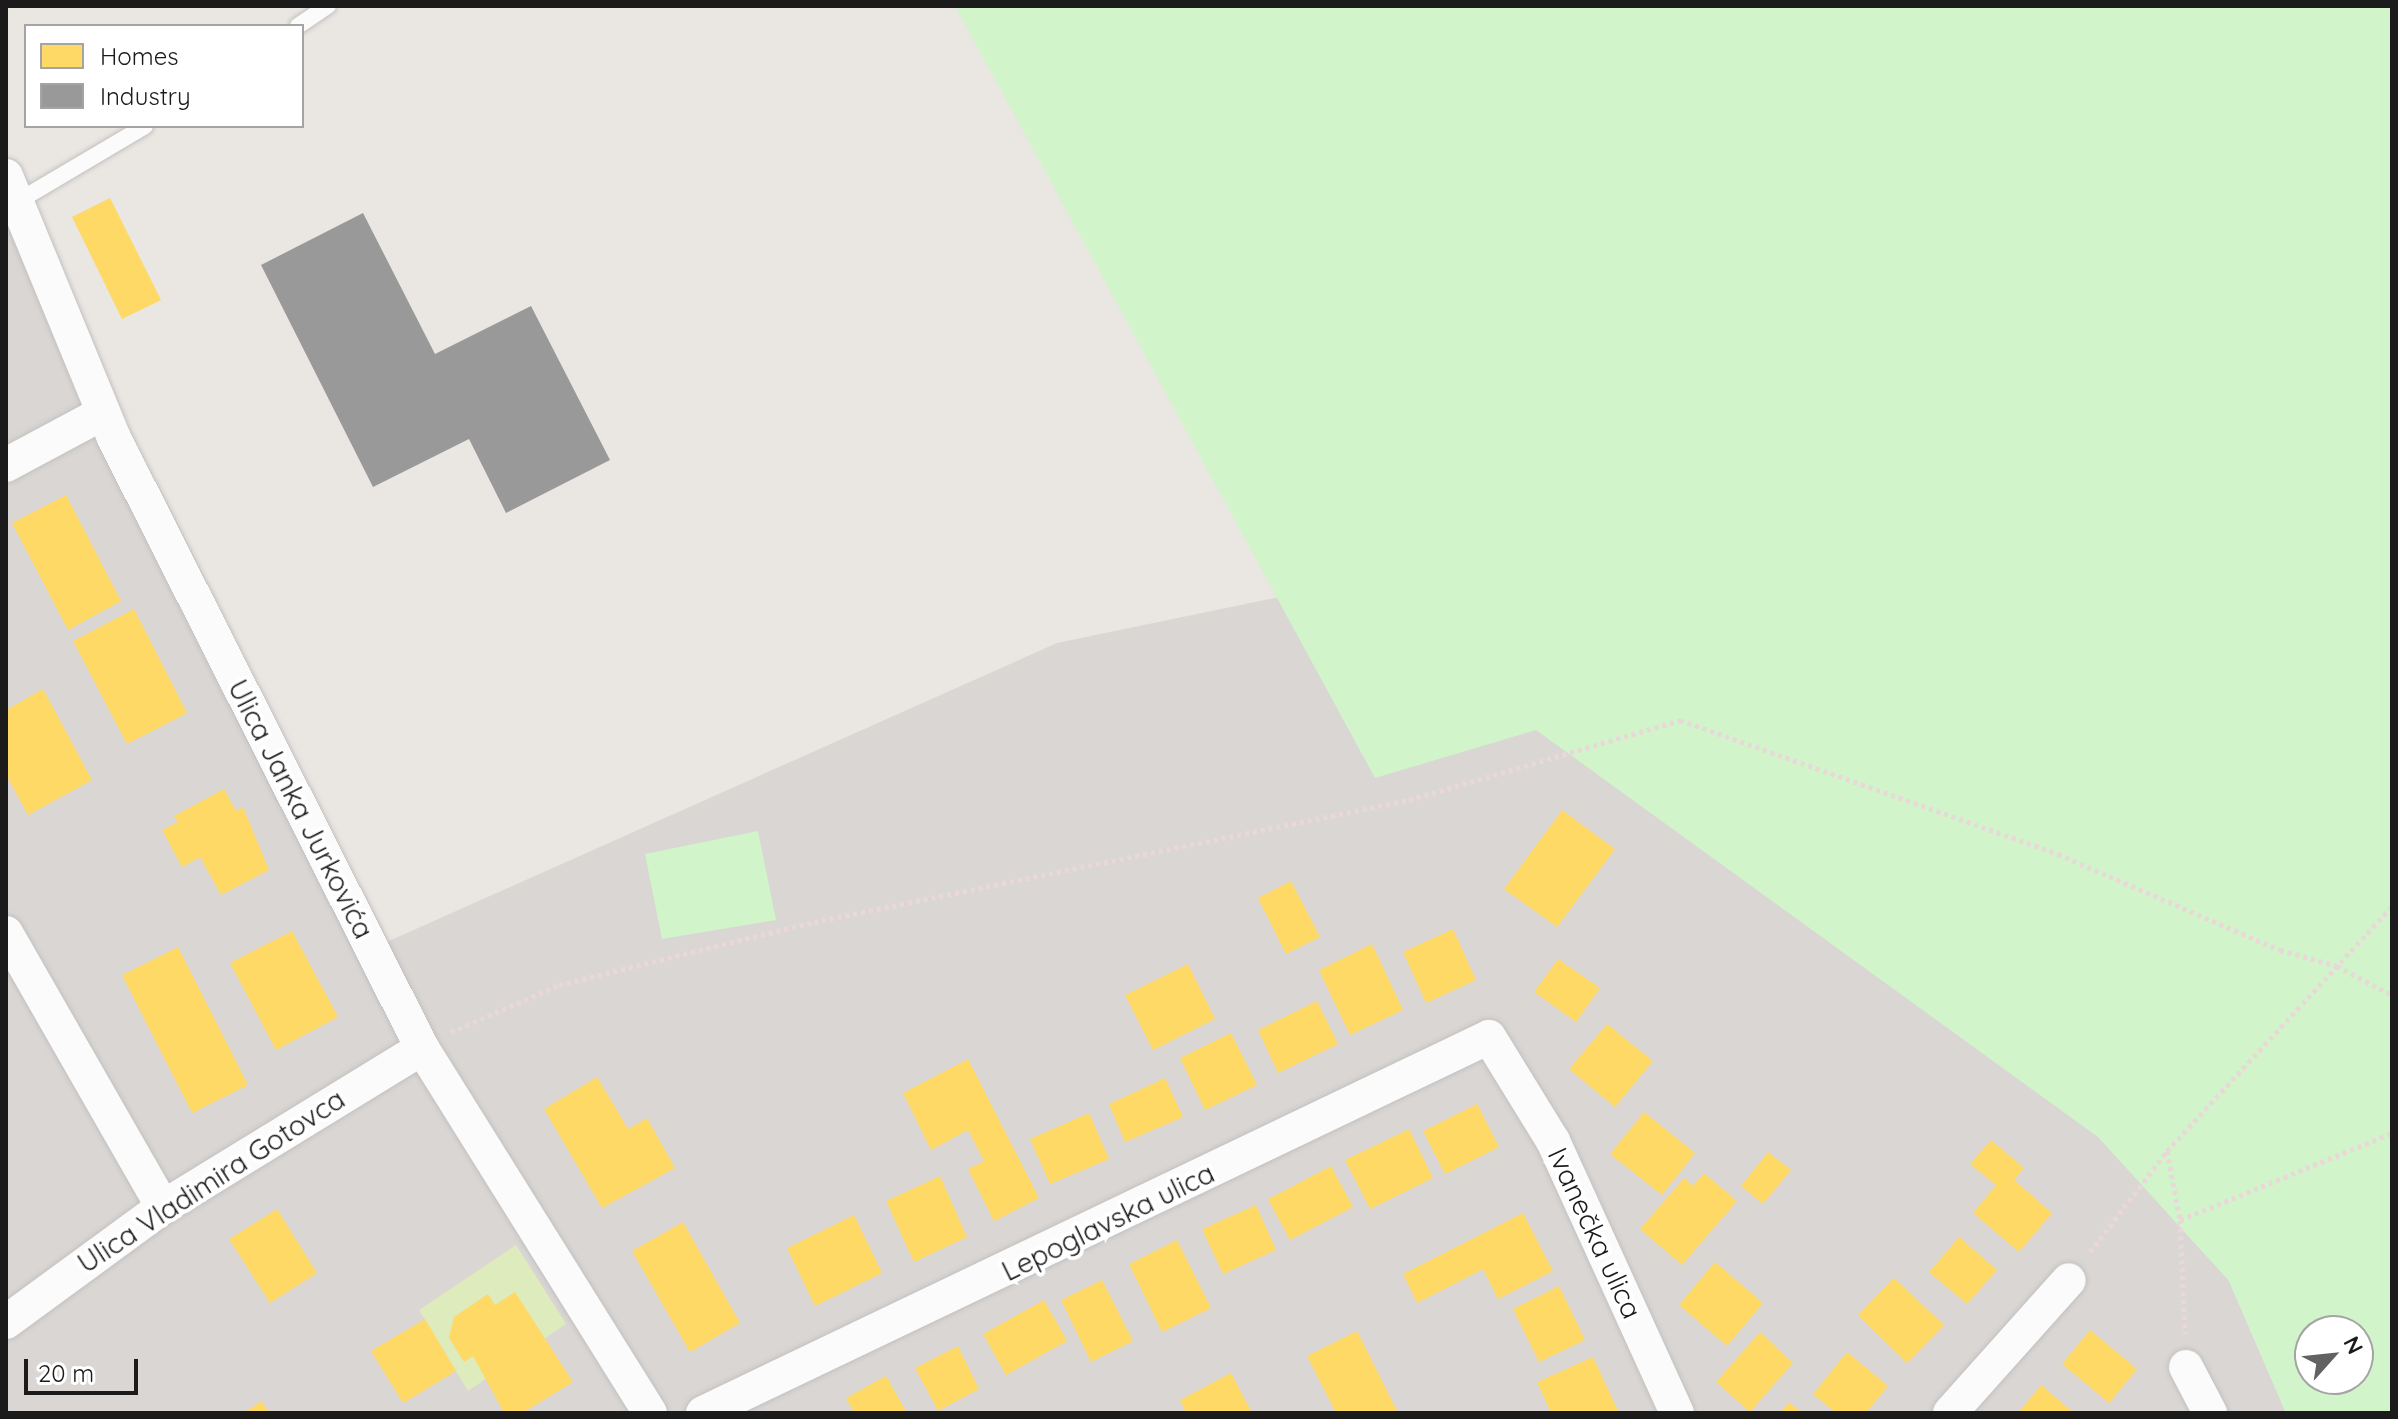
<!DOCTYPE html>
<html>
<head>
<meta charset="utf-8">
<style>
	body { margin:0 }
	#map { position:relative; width:2398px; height:1419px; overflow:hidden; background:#eae6e2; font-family:Quicksand,sans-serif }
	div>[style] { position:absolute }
	.residential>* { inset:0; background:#d9d6d4 }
	.grass>* { inset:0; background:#deebbd }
	.park>* { inset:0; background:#d2f4ca }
	.homes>* { inset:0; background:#ffd966 }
	.industry>* { inset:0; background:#999 }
	.path>* { height:5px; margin-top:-2.5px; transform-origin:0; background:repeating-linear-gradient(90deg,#ead7d8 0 4px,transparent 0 8px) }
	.roads { filter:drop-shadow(0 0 2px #c2c1bf) drop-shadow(0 0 2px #c2c1bf) }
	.service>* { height:16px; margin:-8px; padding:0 8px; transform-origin:8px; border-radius:8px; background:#fcfbfb }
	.minor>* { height:34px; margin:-17px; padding:0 17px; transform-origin:17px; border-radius:17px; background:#fcfbfb }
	span { translate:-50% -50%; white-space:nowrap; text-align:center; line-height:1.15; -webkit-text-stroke:8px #fff; paint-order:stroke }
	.street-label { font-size:28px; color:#1b1b1b }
	.frame { position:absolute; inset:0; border:8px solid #1b1b1b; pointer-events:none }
	.legend { position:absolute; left:24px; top:24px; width:280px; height:104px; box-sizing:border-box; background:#fff; border:2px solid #a4a4a4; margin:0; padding:10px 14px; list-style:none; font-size:24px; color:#1b1b1b }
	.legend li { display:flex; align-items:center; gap:16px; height:40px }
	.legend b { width:40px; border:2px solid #a4a4a4 }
	.north { position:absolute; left:2294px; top:1315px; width:80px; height:80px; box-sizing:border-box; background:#fff; border:2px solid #a4a4a4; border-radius:50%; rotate:63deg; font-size:22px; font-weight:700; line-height:32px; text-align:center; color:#1b1b1b }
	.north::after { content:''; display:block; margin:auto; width:28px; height:36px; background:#636261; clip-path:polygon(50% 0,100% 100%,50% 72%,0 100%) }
	.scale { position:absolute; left:24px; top:1359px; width:114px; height:36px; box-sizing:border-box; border:4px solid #1b1b1b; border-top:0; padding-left:10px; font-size:24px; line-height:28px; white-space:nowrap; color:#1b1b1b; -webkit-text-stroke:6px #fff; paint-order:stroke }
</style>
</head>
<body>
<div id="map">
	<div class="residential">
		<i style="clip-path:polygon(6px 184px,362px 953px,1057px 643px,1685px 513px,2229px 1281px,2286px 1413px,6px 1413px)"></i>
	</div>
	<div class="grass">
		<i style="clip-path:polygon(516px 1245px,566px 1324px,468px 1391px,419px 1310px)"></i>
	</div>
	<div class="park">
		<i style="clip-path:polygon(evenodd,955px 6px,2392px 6px,2392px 1413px,2286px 1413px,2229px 1281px,2098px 1137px,1536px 730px,1375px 778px,955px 6px,2310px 1331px,2358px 1331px,2358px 1379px,2310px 1379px,2310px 1331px)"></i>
		<i style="clip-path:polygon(758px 831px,776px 920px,662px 939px,645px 854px)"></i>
	</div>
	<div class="homes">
		<i style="clip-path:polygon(110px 198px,161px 300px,122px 319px,72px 217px)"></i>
		<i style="clip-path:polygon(66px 495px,121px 601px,68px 630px,12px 523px)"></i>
		<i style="clip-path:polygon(134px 609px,187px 713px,127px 744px,73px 641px)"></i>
		<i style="clip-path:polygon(43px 689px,92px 780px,28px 815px,6px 775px,6px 710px)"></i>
		<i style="clip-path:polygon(224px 789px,236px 811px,243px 807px,269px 870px,221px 895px,200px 857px,182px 867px,162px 830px,178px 822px,174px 816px)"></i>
		<i style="clip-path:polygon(1562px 810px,1615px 849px,1557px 927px,1504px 889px)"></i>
		<i style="clip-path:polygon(1291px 881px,1320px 937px,1286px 954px,1258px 898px)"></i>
		<i style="clip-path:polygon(1453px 929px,1476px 980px,1426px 1003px,1403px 952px)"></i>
		<i style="clip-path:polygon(292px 931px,338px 1017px,276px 1050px,230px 963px)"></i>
		<i style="clip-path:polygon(1372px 944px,1403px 1010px,1350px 1035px,1319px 970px)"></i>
		<i style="clip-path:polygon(178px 947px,248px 1085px,192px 1113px,122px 975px)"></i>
		<i style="clip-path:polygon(1558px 959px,1600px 988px,1576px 1022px,1534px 992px)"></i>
		<i style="clip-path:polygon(1188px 964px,1215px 1019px,1153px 1050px,1125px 995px)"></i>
		<i style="clip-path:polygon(1317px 1001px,1338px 1044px,1278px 1073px,1258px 1030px)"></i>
		<i style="clip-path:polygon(1607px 1024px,1653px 1061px,1615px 1107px,1569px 1069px)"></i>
		<i style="clip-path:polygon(1231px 1033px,1257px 1085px,1205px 1110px,1180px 1058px)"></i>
		<i style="clip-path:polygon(968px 1059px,1039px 1198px,994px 1221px,968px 1169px,984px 1161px,968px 1130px,931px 1150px,903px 1093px)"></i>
		<i style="clip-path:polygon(597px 1077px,628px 1129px,647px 1118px,675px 1168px,602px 1208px,544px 1109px)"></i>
		<i style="clip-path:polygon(1165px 1078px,1183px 1117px,1125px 1142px,1109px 1104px)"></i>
		<i style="clip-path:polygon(1477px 1104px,1499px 1147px,1445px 1174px,1423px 1131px)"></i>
		<i style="clip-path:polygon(1644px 1112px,1695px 1153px,1662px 1195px,1610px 1154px)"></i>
		<i style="clip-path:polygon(1089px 1113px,1109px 1159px,1050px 1184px,1030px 1139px)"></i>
		<i style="clip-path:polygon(1409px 1129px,1433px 1178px,1370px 1209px,1345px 1160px)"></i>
		<i style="clip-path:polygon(1991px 1140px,2024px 1168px,2014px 1180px,2052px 1213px,2019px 1252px,1973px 1213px,1996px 1185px,1970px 1164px)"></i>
		<i style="clip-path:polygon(1768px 1152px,1791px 1170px,1763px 1204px,1741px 1186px)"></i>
		<i style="clip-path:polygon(1331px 1166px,1353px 1207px,1290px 1240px,1268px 1199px)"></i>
		<i style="clip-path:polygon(1704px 1173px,1737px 1201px,1682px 1265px,1640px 1229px,1684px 1178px,1693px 1186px)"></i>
		<i style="clip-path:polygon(940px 1176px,967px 1237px,914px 1262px,886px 1201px)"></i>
		<i style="clip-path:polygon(1256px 1205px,1276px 1250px,1223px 1274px,1202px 1229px)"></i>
		<i style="clip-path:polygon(277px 1209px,317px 1273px,270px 1303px,229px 1239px)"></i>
		<i style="clip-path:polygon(1523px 1213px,1553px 1271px,1498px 1299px,1483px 1269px,1417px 1303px,1403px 1274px)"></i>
		<i style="clip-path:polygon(854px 1215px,882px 1273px,815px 1306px,787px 1248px)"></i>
		<i style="clip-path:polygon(683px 1222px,740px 1323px,690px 1352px,632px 1251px)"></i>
		<i style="clip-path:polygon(1959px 1237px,1997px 1270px,1967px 1304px,1929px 1272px)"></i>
		<i style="clip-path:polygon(1177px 1240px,1211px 1308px,1162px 1332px,1129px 1264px)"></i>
		<i style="clip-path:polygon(1715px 1262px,1763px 1303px,1727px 1346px,1679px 1305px)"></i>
		<i style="clip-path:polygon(1894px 1278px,1944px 1325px,1907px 1363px,1858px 1315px)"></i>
		<i style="clip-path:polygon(1102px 1280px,1133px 1341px,1091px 1362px,1061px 1300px)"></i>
		<i style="clip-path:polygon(1559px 1286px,1585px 1340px,1539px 1362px,1513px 1309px)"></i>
		<i style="clip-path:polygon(515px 1292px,573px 1382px,522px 1413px,504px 1413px,473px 1356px,464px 1362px,449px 1338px,454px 1317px,488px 1294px,495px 1305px)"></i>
		<i style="clip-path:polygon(1044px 1300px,1067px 1341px,1006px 1375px,983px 1334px)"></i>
		<i style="clip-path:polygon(425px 1319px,456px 1371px,403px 1403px,371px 1351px)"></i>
		<i style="clip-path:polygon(2090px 1330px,2137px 1369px,2109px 1403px,2062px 1364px)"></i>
		<i style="clip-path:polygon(1357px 1331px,1398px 1413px,1336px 1413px,1307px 1356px)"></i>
		<i style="clip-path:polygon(1760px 1332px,1793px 1363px,1750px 1412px,1716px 1382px)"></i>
		<i style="clip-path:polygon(958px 1346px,979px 1389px,938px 1411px,915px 1368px)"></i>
		<i style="clip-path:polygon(1847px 1352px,1888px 1386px,1866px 1413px,1836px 1413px,1813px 1394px)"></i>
		<i style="clip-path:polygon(1593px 1357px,1619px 1413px,1551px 1413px,1537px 1382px)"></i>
		<i style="clip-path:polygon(1231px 1373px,1252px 1413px,1186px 1413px,1180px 1400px)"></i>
		<i style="clip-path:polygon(886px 1376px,907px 1413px,854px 1413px,846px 1398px)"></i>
		<i style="clip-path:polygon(2041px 1385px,2074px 1413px,2018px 1413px)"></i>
		<i style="clip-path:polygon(261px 1401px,270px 1413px,244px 1413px)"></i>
		<i style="clip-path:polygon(1789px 1402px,1802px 1413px,1780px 1413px)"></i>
	</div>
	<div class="industry">
		<i style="clip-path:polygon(363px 213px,435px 354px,531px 306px,610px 460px,506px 513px,469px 439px,373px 487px,261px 265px)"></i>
	</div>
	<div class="path">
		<i style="left:451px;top:1032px;width:118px;rotate:-23.5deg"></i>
		<i style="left:559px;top:985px;width:263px;rotate:-13.9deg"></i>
		<i style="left:814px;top:922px;width:607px;rotate:-11.59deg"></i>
		<i style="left:1409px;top:800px;width:283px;rotate:-16.4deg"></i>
		<i style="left:1680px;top:720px;width:401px;rotate:19.5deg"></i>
		<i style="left:2058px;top:854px;width:242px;rotate:23.4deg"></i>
		<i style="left:2280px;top:950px;width:59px;rotate:15.7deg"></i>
		<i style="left:2337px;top:966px;width:62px;rotate:27.8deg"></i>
		<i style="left:2167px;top:1151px;width:70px;rotate:79.3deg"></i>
		<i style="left:2180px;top:1220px;width:114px;rotate:87.5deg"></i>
		<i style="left:2180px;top:1220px;width:229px;rotate:-22.3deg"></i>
		<i style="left:2090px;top:1252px;width:127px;rotate:-52.7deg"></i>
		<i style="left:2167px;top:1151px;width:333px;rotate:-47.4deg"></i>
	</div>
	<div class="roads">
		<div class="service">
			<i style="left:298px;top:26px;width:36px;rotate:-34deg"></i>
			<i style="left:15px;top:203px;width:151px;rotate:-30.6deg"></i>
		</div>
		<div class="minor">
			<i style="left:6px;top:176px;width:283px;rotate:67.6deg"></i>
			<i style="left:114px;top:438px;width:683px;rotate:63.21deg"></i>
			<i style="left:422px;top:1048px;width:430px;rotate:58deg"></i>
			<i style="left:6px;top:465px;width:110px;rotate:-28.2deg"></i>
			<i style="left:6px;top:933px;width:316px;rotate:60.2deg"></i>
			<i style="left:6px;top:1322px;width:195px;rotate:-36.2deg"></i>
			<i style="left:163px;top:1207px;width:304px;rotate:-31.5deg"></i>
			<i style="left:2186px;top:1367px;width:52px;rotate:62.4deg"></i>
			<i style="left:703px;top:1413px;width:871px;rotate:-25.57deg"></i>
			<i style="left:1489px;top:1037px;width:122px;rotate:58.4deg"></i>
			<i style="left:1553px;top:1141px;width:299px;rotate:65.5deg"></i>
			<i style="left:1950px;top:1413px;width:178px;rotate:-48.2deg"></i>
		</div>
	</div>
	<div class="street-label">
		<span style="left:301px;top:809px;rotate:63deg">Ulica Janka Jurkovića</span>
		<span style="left:211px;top:1181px;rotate:-33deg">Ulica Vladimira Gotovca</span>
		<span style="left:1108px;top:1222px;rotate:-26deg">Lepoglavska ulica</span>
		<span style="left:1595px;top:1233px;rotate:65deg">Ivanečka ulica</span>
	</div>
	<div class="frame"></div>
	<ul class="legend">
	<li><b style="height:22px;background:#ffd966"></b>Homes</li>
	<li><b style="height:22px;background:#999"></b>Industry</li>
	</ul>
	<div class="north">N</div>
	<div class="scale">20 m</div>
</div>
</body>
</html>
